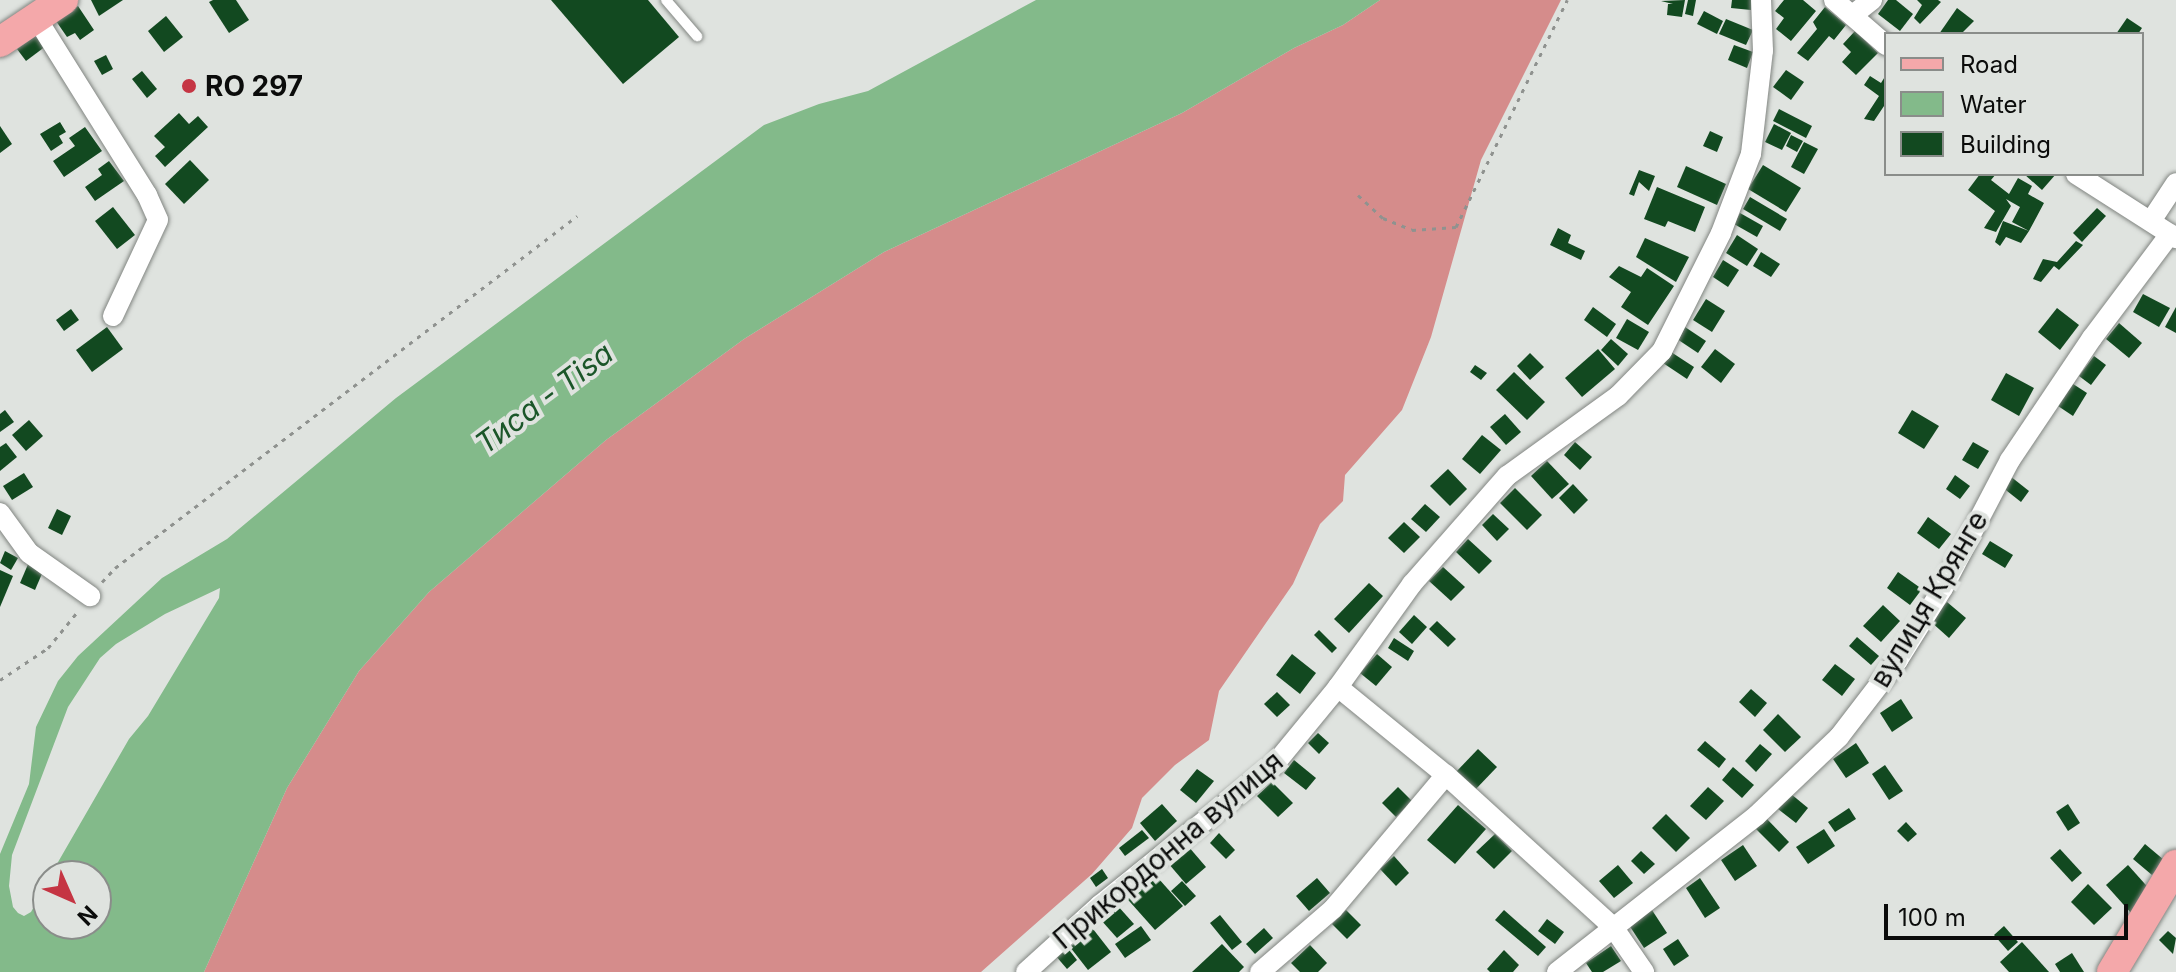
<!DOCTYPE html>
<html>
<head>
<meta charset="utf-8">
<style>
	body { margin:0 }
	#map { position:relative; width:2176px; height:972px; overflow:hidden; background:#dfe3df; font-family:Inter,sans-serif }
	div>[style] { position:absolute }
	.forest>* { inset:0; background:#d58c8b }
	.water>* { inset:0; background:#83ba8a }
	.building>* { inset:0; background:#124920 }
	.path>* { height:3px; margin-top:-1.5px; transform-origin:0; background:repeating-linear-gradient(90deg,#8f928f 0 4px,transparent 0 10px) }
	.roads { filter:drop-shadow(0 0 2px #818581) drop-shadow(0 0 2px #818581) }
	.lane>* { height:10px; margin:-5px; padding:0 5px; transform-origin:5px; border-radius:5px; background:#fff }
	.street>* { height:20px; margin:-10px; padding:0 10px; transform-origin:10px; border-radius:10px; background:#fff }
	.primary>* { height:30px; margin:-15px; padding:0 15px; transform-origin:15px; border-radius:15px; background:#f4a8aa }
	.dots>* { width:22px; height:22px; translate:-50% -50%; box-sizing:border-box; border:4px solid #dfe3df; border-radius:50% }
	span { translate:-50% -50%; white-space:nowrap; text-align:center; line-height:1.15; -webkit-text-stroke:8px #dfe3df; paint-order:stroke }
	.poi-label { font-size:28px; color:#0b0c0b; font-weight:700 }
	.left { translate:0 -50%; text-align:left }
	.street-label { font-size:28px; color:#0b0c0b }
	.water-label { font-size:30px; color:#1b5629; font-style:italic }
	.legend { position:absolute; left:1884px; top:32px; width:260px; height:144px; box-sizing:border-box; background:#dfe3df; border:2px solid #8a8d8a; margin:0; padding:10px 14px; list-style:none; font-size:24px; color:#0b0c0b }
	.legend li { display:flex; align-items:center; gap:16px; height:40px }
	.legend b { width:40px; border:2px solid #8a8d8a }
	.north { position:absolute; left:32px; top:860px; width:80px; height:80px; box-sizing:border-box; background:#dfe3df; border:2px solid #8a8d8a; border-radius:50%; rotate:135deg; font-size:22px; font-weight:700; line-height:32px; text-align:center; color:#0b0c0b }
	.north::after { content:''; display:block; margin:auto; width:28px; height:36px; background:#c53543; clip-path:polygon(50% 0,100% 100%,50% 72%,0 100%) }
	.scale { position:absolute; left:1884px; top:904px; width:244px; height:36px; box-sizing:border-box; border:4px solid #0b0c0b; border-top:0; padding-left:10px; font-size:24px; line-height:28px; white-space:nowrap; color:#0b0c0b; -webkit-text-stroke:6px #dfe3df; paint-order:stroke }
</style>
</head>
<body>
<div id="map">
	<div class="forest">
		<i style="clip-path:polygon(1380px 0,1561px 0,1481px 160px,1431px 337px,1402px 410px,1345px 475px,1343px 501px,1320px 524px,1293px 584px,1219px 691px,1209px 740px,1175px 765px,1142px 798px,1132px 828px,1092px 874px,981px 972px,204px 972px,287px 788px,359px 671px,429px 592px,606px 440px,744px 339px,884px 252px,1182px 113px,1294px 48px,1343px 25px)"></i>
	</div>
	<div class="water">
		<i style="clip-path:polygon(evenodd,1036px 0,1380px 0,1343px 25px,1294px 48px,1182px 113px,884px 252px,744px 339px,606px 440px,429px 592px,359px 671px,287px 788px,204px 972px,0 972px,0 854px,29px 784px,36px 727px,58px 681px,78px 656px,162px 578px,227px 539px,396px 398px,764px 125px,819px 104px,868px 91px,1036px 0,220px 588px,219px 598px,148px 716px,129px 739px,50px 876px,96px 876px,96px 924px,48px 924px,48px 881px,31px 912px,24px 916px,18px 913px,13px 907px,9px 886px,12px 855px,68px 707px,100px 658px,116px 644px,165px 614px,220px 588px)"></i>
	</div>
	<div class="building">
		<i style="clip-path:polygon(91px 0,123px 0,99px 16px)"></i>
		<i style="clip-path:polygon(213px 0,236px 0,249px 20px,229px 33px,209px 2px)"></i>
		<i style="clip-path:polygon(551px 0,648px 0,679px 37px,623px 84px)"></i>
		<i style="clip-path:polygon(1685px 0,1682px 17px,1667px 15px,1668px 4px,1673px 4px,1661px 1px)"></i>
		<i style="clip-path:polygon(1688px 0,1696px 0,1693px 16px,1685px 14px)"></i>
		<i style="clip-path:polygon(1732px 0,1752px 0,1751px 10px,1731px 8px)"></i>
		<i style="clip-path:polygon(1784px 0,1803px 0,1816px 11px,1791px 41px,1776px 29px,1784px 18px,1775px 11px)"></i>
		<i style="clip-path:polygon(1888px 0,1896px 0,1913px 14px,1900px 31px,1878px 14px)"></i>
		<i style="clip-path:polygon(1917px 0,1938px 0,1941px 2px,1920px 24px,1914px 18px,1922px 5px)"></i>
		<i style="clip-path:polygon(78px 6px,94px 30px,80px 40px,75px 33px,67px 37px,56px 21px)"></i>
		<i style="clip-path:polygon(1825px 7px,1846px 25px,1834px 40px,1829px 36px,1808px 61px,1797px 53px,1817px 29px,1813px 22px)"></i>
		<i style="clip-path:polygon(1957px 8px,1974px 21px,1961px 34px,1939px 34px)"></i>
		<i style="clip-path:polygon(1704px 11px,1723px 21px,1717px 34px,1697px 24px)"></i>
		<i style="clip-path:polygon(166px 16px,183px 37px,164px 52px,148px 31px)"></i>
		<i style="clip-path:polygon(2127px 18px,2142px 28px,2138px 34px,2116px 34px)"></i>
		<i style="clip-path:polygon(1726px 19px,1753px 30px,1746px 45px,1719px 34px)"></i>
		<i style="clip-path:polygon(1855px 31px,1878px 53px,1856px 75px,1842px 62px,1851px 52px,1843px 44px)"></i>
		<i style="clip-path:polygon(37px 35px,46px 46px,26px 61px,17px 49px)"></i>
		<i style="clip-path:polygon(1734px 45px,1753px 52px,1747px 68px,1728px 60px)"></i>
		<i style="clip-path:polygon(106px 55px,113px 69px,102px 75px,94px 61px)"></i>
		<i style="clip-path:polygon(1786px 70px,1804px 82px,1791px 100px,1773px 87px)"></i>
		<i style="clip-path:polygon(142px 71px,157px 89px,147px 98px,132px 79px)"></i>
		<i style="clip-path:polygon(1886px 75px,1886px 103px,1874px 121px,1864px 119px,1879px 96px,1864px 85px,1870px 76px,1881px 83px)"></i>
		<i style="clip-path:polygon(1779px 109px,1812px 126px,1806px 138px,1773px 121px)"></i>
		<i style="clip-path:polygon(179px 113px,189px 124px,198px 116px,208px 127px,165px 167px,155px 156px,165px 147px,154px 136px)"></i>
		<i style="clip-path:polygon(60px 122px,66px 132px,59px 136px,63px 143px,51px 151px,40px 134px)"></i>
		<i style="clip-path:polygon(1774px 124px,1791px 133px,1782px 150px,1765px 142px)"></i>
		<i style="clip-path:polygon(0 126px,12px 144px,0 153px)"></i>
		<i style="clip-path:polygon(85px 127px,102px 151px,64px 177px,53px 161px,75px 146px,69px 138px)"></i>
		<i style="clip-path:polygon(1710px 131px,1723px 137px,1717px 152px,1703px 146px)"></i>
		<i style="clip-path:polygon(1791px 135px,1803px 141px,1797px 152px,1786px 146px)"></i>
		<i style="clip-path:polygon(1804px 142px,1818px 149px,1804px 174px,1791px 167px)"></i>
		<i style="clip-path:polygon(190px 160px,209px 180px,184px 204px,165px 184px)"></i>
		<i style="clip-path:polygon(109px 161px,124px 181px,95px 201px,85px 187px,102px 175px,98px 169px)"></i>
		<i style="clip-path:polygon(1763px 165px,1801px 188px,1786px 212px,1748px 189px)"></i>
		<i style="clip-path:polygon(1686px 166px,1726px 184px,1717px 205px,1677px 187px)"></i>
		<i style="clip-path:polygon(1639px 170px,1655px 176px,1649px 191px,1639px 182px,1634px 196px,1629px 194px)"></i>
		<i style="clip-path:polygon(1980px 174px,1996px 174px,1991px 180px,2009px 194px,2018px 178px,2032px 186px,2028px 194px,2044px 203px,2029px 231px,2021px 243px,2006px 237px,2000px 246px,1995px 242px,2003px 221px,2029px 231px,2012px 222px,2020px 207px,2006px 199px,2011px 206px,1996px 232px,1984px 228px,1995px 211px,1968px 190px)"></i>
		<i style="clip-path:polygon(2024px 174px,2056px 174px,2042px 190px)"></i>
		<i style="clip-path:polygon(1657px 187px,1705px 207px,1695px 232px,1668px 221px,1665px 227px,1644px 219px)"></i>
		<i style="clip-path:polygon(1750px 197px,1787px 219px,1780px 231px,1743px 209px)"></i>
		<i style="clip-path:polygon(113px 207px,135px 235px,117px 249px,95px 221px)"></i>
		<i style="clip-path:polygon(2097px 208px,2106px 216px,2082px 242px,2073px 233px)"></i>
		<i style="clip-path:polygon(1740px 213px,1763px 226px,1757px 237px,1734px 224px)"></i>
		<i style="clip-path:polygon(1558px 228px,1571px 235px,1568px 243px,1585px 251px,1581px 260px,1550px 245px)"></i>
		<i style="clip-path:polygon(1737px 235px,1758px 249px,1747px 266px,1726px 253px)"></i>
		<i style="clip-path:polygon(1645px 238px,1689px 257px,1676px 282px,1636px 257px)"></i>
		<i style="clip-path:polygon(2076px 241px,2083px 245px,2059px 270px,2054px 266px,2041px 282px,2033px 279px,2043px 259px,2057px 262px)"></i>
		<i style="clip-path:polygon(1761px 252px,1780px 264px,1771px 277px,1753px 266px)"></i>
		<i style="clip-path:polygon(1723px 260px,1739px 270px,1728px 287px,1713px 277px)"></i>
		<i style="clip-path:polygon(1619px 266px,1641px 277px,1647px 268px,1674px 286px,1648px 325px,1621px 307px,1631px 292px,1609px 277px)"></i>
		<i style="clip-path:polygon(2143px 294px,2170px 308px,2159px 327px,2133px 312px)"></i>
		<i style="clip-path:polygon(1706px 299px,1725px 311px,1712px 332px,1693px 320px)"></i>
		<i style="clip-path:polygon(1593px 307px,1616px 324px,1607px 337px,1584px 320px)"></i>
		<i style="clip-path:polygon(2176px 307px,2176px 333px,2165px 327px)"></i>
		<i style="clip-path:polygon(2057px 308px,2079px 325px,2060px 350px,2038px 332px)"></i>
		<i style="clip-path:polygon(71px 309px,79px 320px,64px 331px,56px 320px)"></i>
		<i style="clip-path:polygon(1627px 319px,1649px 332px,1638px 350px,1616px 338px)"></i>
		<i style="clip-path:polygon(2119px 323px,2142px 343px,2129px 358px,2106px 339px)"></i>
		<i style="clip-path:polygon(107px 327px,123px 349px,92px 372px,76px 350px)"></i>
		<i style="clip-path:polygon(1685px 327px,1706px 341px,1698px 353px,1677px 339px)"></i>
		<i style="clip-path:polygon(1611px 339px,1628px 354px,1618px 366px,1601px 350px)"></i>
		<i style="clip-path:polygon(1598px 349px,1615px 369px,1582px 397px,1565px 378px)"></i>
		<i style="clip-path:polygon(1715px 349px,1735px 364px,1721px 383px,1701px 367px)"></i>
		<i style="clip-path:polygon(1671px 352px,1694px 367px,1687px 379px,1663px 363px)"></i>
		<i style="clip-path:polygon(1530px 353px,1544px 367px,1530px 380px,1517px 366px)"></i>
		<i style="clip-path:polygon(2094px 356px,2106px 365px,2091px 385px,2079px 376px)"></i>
		<i style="clip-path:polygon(1475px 365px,1487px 373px,1481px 380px,1470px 372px)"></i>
		<i style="clip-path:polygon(1514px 372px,1545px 402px,1527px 420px,1496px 390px)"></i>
		<i style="clip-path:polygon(2006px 373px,2034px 388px,2019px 416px,1991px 400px)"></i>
		<i style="clip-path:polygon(2070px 382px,2087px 393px,2073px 416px,2055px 404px)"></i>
		<i style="clip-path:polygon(5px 410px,14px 422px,0 432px,0 414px)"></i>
		<i style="clip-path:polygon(1912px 410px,1939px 426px,1924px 449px,1898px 433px)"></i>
		<i style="clip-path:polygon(1505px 414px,1521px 432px,1506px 445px,1490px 427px)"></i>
		<i style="clip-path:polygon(29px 420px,43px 436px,26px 451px,12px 435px)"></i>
		<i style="clip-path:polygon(1482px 435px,1501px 450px,1480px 474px,1462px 459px)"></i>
		<i style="clip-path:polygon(1575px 442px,1592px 457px,1580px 470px,1564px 455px)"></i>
		<i style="clip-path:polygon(1973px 442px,1989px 451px,1978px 469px,1962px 460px)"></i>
		<i style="clip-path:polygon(6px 443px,17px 457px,0 471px,0 447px)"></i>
		<i style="clip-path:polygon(1547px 461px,1569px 484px,1552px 499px,1531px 476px)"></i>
		<i style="clip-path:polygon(1448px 469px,1467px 489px,1450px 506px,1430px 486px)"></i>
		<i style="clip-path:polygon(24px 473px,33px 487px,12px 500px,3px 486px)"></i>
		<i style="clip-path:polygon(1955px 475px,1970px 486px,1960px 499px,1946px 489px)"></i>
		<i style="clip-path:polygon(2010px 476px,2029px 491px,2021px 502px,2002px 487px)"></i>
		<i style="clip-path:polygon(1573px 484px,1588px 500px,1574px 514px,1559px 498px)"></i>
		<i style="clip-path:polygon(1515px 488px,1542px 515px,1527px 530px,1500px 503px)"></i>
		<i style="clip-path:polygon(1425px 504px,1440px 517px,1426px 532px,1411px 519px)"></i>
		<i style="clip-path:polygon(57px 509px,71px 516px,62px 535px,48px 528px)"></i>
		<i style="clip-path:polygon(1493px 514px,1509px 529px,1497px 541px,1482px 525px)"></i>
		<i style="clip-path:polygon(1928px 517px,1951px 534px,1939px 549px,1917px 533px)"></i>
		<i style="clip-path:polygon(1404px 522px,1420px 537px,1404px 553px,1388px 538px)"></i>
		<i style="clip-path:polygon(1468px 539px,1492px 561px,1479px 574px,1456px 552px)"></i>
		<i style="clip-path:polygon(1990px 541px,2013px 555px,2005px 568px,1982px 554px)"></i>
		<i style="clip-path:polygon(5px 551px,18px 558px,11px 570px,0 563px)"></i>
		<i style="clip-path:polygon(29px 562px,44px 569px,35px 590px,20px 583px)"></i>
		<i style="clip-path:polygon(1443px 567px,1465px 587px,1451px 601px,1429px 581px)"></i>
		<i style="clip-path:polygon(0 570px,13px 576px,0 607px)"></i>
		<i style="clip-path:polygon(1898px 572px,1922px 589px,1910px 605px,1887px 588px)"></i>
		<i style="clip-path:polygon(1369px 583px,1383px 596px,1349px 633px,1334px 619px)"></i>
		<i style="clip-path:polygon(1947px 602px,1966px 618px,1949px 638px,1930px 621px)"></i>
		<i style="clip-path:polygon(1883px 605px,1900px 621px,1881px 642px,1863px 626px)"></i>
		<i style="clip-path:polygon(1414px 615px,1427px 627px,1412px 644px,1399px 632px)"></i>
		<i style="clip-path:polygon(1437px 621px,1456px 639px,1448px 647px,1429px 629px)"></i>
		<i style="clip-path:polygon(1319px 630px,1337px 648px,1332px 653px,1314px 635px)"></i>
		<i style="clip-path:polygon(1857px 637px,1879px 656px,1871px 665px,1849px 646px)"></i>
		<i style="clip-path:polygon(1394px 638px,1414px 651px,1408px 661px,1388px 648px)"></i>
		<i style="clip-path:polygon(1292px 654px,1316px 673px,1300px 694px,1276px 675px)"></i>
		<i style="clip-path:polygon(1377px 654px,1392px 667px,1376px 686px,1360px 673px)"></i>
		<i style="clip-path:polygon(1835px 664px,1855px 679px,1842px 696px,1822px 680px)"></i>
		<i style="clip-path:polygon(1751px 689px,1767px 703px,1755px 717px,1739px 702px)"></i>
		<i style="clip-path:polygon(1277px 692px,1290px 705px,1277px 717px,1264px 704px)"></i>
		<i style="clip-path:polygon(1901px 699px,1913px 718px,1892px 732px,1880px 713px)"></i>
		<i style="clip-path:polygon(1778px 714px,1801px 737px,1785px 752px,1763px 730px)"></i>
		<i style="clip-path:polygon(1318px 733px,1329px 743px,1319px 754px,1308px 743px)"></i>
		<i style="clip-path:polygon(1705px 741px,1726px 759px,1719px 768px,1697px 750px)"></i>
		<i style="clip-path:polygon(1856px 743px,1869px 763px,1846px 778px,1833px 759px)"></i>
		<i style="clip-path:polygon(1760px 744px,1772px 754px,1756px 772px,1745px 761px)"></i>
		<i style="clip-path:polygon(1478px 749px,1497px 767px,1474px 791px,1455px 773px)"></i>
		<i style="clip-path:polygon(1294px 760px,1316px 778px,1306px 790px,1284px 773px)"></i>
		<i style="clip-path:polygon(1885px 765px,1903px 791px,1889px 800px,1872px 774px)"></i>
		<i style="clip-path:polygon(1733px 767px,1754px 785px,1742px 798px,1722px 780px)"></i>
		<i style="clip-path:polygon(1197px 769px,1214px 781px,1196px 803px,1180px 790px)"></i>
		<i style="clip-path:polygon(1272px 782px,1293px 803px,1278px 817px,1257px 796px)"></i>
		<i style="clip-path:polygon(1398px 787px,1412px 801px,1396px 817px,1382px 803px)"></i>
		<i style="clip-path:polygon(1708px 787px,1724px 801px,1706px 820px,1690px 806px)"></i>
		<i style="clip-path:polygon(1791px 794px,1808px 808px,1796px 823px,1778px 809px)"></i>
		<i style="clip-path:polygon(1162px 804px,1177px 821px,1155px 841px,1140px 823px)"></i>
		<i style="clip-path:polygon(2068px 804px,2080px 823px,2068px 831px,2056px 812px)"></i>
		<i style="clip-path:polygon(1458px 805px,1486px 829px,1455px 864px,1427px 840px)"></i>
		<i style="clip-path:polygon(1849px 808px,1856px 819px,1835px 832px,1828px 822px)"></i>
		<i style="clip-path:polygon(1666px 814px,1690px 838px,1676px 852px,1652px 828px)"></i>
		<i style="clip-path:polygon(1766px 818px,1789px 842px,1779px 852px,1756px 829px)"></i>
		<i style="clip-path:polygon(1906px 822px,1917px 834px,1908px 842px,1897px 831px)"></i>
		<i style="clip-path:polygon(1824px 829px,1835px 846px,1808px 864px,1796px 847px)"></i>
		<i style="clip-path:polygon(1142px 830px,1149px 838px,1125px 856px,1119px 848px)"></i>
		<i style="clip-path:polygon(1219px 833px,1235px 850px,1226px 859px,1210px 843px)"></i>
		<i style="clip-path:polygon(1495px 834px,1512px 851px,1494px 869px,1476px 852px)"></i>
		<i style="clip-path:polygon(2145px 844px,2164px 860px,2152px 875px,2133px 859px)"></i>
		<i style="clip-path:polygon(1743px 845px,1757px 866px,1735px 881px,1721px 860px)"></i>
		<i style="clip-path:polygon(1188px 846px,1206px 867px,1186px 884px,1168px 863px)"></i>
		<i style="clip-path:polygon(2060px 849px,2082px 873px,2072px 882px,2050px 858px)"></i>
		<i style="clip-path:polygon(1641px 851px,1655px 864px,1644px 874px,1631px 861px)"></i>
		<i style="clip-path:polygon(1394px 856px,1409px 873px,1396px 886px,1380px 869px)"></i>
		<i style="clip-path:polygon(1618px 865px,1633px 883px,1614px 898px,1599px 881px)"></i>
		<i style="clip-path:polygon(2128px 865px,2153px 893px,2131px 913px,2106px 885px)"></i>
		<i style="clip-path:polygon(1102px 869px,1108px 878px,1096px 887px,1090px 878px)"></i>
		<i style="clip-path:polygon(1150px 869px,1183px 906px,1155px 930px,1122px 893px)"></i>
		<i style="clip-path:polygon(1317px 878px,1330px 893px,1309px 911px,1296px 896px)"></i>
		<i style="clip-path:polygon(1700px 878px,1720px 908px,1705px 918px,1686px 888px)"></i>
		<i style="clip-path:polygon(1182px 881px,1196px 896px,1185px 906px,1171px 891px)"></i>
		<i style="clip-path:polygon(2088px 884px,2112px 908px,2094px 925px,2071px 902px)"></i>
		<i style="clip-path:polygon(1117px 905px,1134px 924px,1117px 938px,1101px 920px)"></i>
		<i style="clip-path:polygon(1650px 907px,1667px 933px,1644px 948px,1627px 922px)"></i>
		<i style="clip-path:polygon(1346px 910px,1361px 925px,1347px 939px,1332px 924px)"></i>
		<i style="clip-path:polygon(1504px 910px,1546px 947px,1538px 956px,1495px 920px)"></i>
		<i style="clip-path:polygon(1220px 915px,1242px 942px,1232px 950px,1210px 923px)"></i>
		<i style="clip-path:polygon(1547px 919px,1564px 932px,1555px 944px,1538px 931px)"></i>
		<i style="clip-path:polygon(1141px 926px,1151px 940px,1125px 958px,1115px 944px)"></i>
		<i style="clip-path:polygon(2004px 926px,2018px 942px,2008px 951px,1994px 935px)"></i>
		<i style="clip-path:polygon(1264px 928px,1273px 938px,1255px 954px,1246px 944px)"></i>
		<i style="clip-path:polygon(1093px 929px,1111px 952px,1088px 970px,1070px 947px)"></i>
		<i style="clip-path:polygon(2168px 931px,2176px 938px,2173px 954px,2159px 940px)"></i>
		<i style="clip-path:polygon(1678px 939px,1689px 956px,1674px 966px,1663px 949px)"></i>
		<i style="clip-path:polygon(2022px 942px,2049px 972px,2009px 972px,2000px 962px)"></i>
		<i style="clip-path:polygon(1222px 944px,1244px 967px,1239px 972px,1192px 972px)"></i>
		<i style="clip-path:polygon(1310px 945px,1327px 963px,1318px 972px,1300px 972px,1291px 963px)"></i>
		<i style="clip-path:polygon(1066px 946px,1077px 960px,1067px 969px,1055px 955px)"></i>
		<i style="clip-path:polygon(1611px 946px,1621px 961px,1603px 972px,1592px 972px,1586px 963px)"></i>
		<i style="clip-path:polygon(1504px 950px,1519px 965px,1513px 972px,1490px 972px,1487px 969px)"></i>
		<i style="clip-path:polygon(2072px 953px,2084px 972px,2060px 972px,2055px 964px)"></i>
	</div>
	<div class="path">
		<i style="left:1358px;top:195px;width:34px;rotate:43deg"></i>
		<i style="left:1383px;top:218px;width:31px;rotate:22deg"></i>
		<i style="left:1412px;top:230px;width:44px;rotate:-3.9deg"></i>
		<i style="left:1456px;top:227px;width:253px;rotate:-63.9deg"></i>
		<i style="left:102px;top:582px;width:19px;rotate:-47deg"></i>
		<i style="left:115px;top:568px;width:581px;rotate:-37.3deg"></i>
		<i style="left:0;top:680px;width:58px;rotate:-33.7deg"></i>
		<i style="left:48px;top:648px;width:49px;rotate:-50.8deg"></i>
	</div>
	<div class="roads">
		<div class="lane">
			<i style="left:666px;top:0;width:48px;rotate:49.3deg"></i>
		</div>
		<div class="street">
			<i style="left:1834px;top:0;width:69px;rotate:40.9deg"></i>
			<i style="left:1854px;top:14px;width:23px;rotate:-38deg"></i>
			<i style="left:37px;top:19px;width:208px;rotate:58deg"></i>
			<i style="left:147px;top:195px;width:27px;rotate:66deg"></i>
			<i style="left:158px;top:220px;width:106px;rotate:115.1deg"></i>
			<i style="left:2076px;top:174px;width:119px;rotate:32.6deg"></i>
			<i style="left:2151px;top:221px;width:45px;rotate:-56.7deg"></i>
			<i style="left:0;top:513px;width:49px;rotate:54.1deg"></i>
			<i style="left:29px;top:553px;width:75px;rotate:35.2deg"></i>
			<i style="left:1338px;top:687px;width:139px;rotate:39.2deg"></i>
			<i style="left:1446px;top:775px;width:226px;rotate:42.3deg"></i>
			<i style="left:1613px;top:927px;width:55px;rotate:55.4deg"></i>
			<i style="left:1026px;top:972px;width:100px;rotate:-42.2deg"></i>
			<i style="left:1100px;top:905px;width:223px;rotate:-38.8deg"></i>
			<i style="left:1274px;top:765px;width:101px;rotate:-50.6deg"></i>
			<i style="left:1338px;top:687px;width:127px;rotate:-54.3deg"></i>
			<i style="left:1412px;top:584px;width:144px;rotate:-48.7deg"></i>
			<i style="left:1507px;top:476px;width:137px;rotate:-35.8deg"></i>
			<i style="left:1618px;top:396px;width:63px;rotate:-45.6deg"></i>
			<i style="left:1662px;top:351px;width:132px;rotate:-63.4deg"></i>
			<i style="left:1721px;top:233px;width:85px;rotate:-69.2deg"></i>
			<i style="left:1751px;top:154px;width:104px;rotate:-83.4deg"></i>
			<i style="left:1763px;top:51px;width:51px;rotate:-92.2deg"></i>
			<i style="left:1260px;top:972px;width:96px;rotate:-40.8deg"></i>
			<i style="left:1333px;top:909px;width:175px;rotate:-49.9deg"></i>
			<i style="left:1557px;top:972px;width:254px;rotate:-38.1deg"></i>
			<i style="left:1757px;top:815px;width:113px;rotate:-43.6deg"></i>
			<i style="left:1839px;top:737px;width:97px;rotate:-52.5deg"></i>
			<i style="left:1898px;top:660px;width:85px;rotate:-58deg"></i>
			<i style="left:1943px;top:588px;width:144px;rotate:-62.4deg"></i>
			<i style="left:2010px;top:460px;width:147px;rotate:-56.1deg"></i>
			<i style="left:2092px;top:338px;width:130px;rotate:-53.1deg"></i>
		</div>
		<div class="primary">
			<i style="left:0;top:42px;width:76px;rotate:-33.7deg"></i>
			<i style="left:2112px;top:972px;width:125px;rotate:-59.1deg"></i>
		</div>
	</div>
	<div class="dots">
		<i style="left:189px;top:86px;background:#c53543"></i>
	</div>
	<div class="poi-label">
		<span class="left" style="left:205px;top:86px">RO 297</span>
	</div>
	<div class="street-label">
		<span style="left:1929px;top:599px;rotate:-59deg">вулиця Крянге</span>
		<span style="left:1168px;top:850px;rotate:-40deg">Прикордонна вулиця</span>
	</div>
	<div class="water-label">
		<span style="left:544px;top:398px;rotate:-37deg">Тиса - Tisa</span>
	</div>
	<ul class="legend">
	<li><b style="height:10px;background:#f4a8aa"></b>Road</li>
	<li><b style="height:22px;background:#83ba8a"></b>Water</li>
	<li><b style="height:22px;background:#124920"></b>Building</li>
	</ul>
	<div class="north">N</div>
	<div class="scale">100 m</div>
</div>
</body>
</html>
